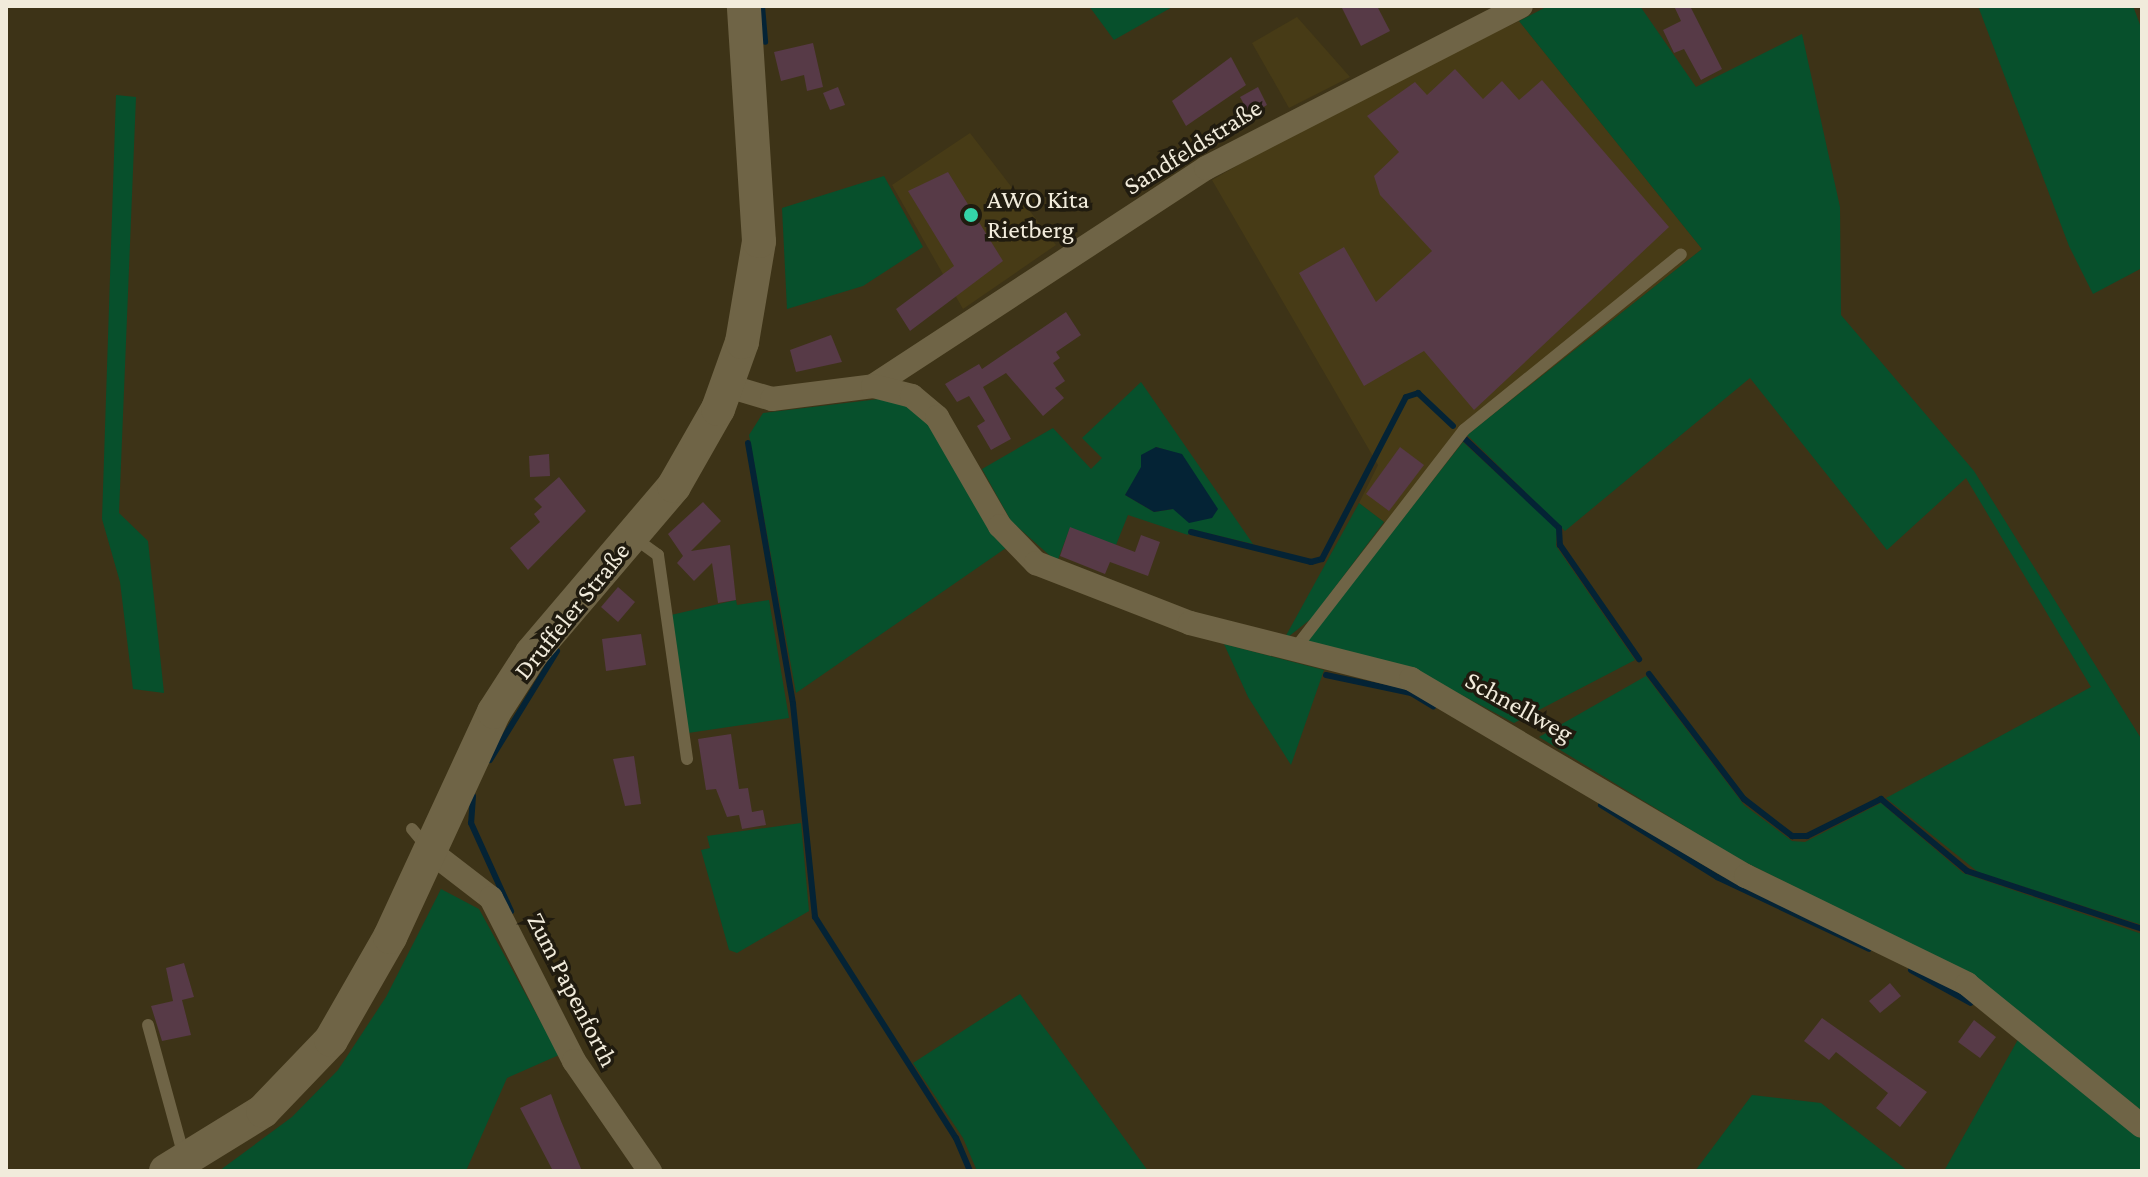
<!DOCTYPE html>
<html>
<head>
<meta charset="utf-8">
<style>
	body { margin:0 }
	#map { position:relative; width:2148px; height:1177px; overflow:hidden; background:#3d3317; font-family:"Crimson Pro",serif }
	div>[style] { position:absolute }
	.built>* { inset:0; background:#473b16 }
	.green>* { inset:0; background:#07502c }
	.water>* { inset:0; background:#042335 }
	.stream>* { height:6px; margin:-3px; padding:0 3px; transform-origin:3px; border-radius:3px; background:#042335 }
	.building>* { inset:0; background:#573a47 }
	.lane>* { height:12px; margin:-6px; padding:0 6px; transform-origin:6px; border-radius:6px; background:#6f6446 }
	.street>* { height:24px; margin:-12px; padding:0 12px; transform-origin:12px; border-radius:12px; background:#6f6446 }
	.secondary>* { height:34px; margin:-17px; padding:0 17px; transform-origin:17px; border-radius:17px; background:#6f6446 }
	.dots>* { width:22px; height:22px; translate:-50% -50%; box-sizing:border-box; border:4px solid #201b0f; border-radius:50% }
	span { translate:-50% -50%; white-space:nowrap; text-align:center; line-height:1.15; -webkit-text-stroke:7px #201b0f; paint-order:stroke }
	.street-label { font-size:26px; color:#f1ebdb }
	.poi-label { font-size:26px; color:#f1ebdb }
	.left { translate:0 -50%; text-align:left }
	.frame { position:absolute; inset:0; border:8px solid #f1ebdb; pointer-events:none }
</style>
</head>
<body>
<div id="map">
	<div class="built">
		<i style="clip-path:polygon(1297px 17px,1350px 77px,1289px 108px,1252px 43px)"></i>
		<i style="clip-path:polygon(1519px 21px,1702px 249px,1467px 435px,1394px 530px,1359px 503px,1378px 465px,1212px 180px,1336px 109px)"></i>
		<i style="clip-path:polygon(970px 133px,1056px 245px,963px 309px,892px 185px)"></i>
	</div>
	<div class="green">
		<i style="clip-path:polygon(1089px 6px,1174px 6px,1114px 40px)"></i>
		<i style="clip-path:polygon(1548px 6px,1640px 6px,1696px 87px,1802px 34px,1840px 207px,1841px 315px,1974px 471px,2142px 740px,2142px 925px,1978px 872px,1886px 798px,2091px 687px,1966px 478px,1887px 550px,1750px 378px,1565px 531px,1467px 435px,1702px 249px,1519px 21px)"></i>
		<i style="clip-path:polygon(1978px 6px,2133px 6px,2142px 30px,2142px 268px,2093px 294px,2069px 246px)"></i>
		<i style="clip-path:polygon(116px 95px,136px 97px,119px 513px,148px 541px,164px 693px,133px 689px,120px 582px,102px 519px)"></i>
		<i style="clip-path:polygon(884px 176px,923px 247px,863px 286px,787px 309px,782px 208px)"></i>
		<i style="clip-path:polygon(evenodd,1141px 382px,1253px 544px,1190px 529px,1188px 535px,1128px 515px,1116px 545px,1070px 528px,1057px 562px,1011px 521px,982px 469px,1053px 428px,1091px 469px,1102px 458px,1082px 438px,1141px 382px,1156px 447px,1169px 451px,1173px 509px,1154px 512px,1125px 495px,1156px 447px)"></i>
		<i style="clip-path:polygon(879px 399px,912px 408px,928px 422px,1006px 548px,796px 693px,749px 435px,763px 413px)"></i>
		<i style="clip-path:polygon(1463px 442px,1557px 529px,1556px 546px,1635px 660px,1514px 723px,1417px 671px,1309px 646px,1308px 639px)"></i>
		<i style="clip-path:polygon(1359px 503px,1384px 522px,1312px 618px,1283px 641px)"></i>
		<i style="clip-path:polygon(736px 600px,737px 605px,769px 600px,789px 718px,688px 733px,671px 615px)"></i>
		<i style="clip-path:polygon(1224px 644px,1324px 670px,1291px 765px,1248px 697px)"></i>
		<i style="clip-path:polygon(1646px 676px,1744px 805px,1792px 841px,1805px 842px,1881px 803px,1963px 873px,2142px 934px,2142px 1111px,1972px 976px,1737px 858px,1539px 737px)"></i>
		<i style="clip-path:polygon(801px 823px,809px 911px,737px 953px,729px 950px,701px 850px,710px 848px,707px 836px)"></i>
		<i style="clip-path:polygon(441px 889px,479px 909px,559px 1055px,507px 1078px,466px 1171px,219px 1171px,292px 1117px,338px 1070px,386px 997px)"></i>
		<i style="clip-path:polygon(1020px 994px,1148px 1171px,977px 1171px,963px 1138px,913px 1063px)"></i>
		<i style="clip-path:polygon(2020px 1036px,2142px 1137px,2142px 1171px,1944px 1171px)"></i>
		<i style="clip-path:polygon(1752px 1095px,1821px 1103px,1908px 1171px,1695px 1171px)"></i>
	</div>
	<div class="water">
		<i style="clip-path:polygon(1156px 447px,1182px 454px,1218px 509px,1212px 518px,1189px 523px,1173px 509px,1154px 512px,1125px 495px,1141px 467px,1141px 455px)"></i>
	</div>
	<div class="stream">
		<i style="left:762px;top:6px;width:36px;rotate:85deg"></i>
		<i style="left:1465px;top:439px;width:129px;rotate:43.4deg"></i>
		<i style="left:1559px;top:528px;width:17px;rotate:87deg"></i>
		<i style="left:1560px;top:545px;width:139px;rotate:55.3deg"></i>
		<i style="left:748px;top:443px;width:265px;rotate:80.2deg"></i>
		<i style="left:793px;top:704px;width:214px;rotate:84.1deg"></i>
		<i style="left:815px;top:917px;width:262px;rotate:57.5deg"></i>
		<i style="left:956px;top:1138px;width:36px;rotate:67deg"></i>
		<i style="left:1191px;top:532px;width:124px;rotate:14deg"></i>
		<i style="left:1311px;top:562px;width:11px;rotate:-15deg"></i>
		<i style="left:1322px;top:559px;width:182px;rotate:-62.6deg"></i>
		<i style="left:1406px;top:397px;width:13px;rotate:-18deg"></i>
		<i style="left:1418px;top:393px;width:48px;rotate:43.3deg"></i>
		<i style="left:1649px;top:674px;width:157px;rotate:52.8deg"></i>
		<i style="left:1744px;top:799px;width:61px;rotate:37.6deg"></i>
		<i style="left:1792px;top:836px;width:15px"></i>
		<i style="left:1807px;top:836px;width:83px;rotate:-26.6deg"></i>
		<i style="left:1881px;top:799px;width:112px;rotate:39.9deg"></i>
		<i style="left:1967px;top:871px;width:184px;rotate:18.3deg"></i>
		<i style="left:1326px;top:675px;width:87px;rotate:12deg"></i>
		<i style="left:1411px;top:693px;width:26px;rotate:31deg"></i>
		<i style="left:490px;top:760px;width:128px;rotate:-58.4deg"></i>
		<i style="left:473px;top:796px;width:27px;rotate:94deg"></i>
		<i style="left:471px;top:823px;width:97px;rotate:65.6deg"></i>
		<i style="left:1601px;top:805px;width:137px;rotate:31.8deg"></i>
		<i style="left:1717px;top:877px;width:168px;rotate:25.3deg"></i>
		<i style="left:1911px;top:970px;width:68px;rotate:28.8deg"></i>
	</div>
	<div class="building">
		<i style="clip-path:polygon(1341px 6px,1377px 6px,1390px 31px,1361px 46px)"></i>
		<i style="clip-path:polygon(1674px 6px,1690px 6px,1722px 69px,1701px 80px,1684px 49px,1674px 53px,1663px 30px,1681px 21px)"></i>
		<i style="clip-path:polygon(813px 43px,823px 87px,807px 91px,804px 75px,781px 81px,774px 52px)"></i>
		<i style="clip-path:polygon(1231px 57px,1246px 85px,1186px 126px,1172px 101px)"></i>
		<i style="clip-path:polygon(1455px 69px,1483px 99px,1502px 81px,1519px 100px,1542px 80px,1669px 227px,1474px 410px,1424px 351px,1364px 386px,1299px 273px,1344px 247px,1376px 302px,1432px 251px,1380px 195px,1374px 176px,1399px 152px,1367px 116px,1415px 82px,1427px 95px)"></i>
		<i style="clip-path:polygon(838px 87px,845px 105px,830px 110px,823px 93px)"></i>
		<i style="clip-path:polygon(1258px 87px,1267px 105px,1250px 115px,1240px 97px)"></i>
		<i style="clip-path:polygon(948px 172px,1003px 261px,910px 331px,896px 309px,954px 266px,908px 191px)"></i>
		<i style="clip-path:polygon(1066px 312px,1081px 335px,1056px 352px,1060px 358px,1053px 363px,1065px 381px,1055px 388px,1064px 398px,1043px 416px,1006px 373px,983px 387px,1011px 439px,991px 450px,977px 426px,985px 421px,969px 396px,957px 402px,945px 384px,979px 364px,982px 369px)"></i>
		<i style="clip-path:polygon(831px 335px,842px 362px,796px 372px,790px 350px)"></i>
		<i style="clip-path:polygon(1400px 447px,1424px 465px,1389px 511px,1366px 494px)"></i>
		<i style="clip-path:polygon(549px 454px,550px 476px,530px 477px,529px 456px)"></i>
		<i style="clip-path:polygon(559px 477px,586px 511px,528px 570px,510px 548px,540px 522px,534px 514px,542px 507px,534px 499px)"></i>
		<i style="clip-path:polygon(703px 502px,721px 521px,691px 551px,730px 545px,736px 600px,718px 603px,712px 563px,694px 581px,677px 563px,683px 556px,668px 534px)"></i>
		<i style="clip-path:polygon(1070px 527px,1135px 552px,1141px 535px,1160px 542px,1148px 576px,1110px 562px,1105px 574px,1060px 556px)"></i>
		<i style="clip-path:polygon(618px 587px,635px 602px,618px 622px,601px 607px)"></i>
		<i style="clip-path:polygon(641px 634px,646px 665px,606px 671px,602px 639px)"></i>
		<i style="clip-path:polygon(731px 734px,739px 789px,748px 788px,752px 812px,763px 810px,766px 825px,742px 829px,739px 815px,727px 817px,716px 789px,706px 790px,698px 739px)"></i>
		<i style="clip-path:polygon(634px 756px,641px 804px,625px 806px,613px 759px)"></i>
		<i style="clip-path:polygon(184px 963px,194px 997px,182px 1000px,191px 1035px,162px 1041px,151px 1006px,173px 1001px,166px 968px)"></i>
		<i style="clip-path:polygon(1890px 983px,1901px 996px,1880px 1013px,1869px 1001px)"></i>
		<i style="clip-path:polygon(1822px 1018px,1927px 1092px,1900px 1127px,1876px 1108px,1888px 1093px,1836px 1052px,1829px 1060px,1804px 1041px)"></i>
		<i style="clip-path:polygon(1974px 1020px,1996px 1037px,1980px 1058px,1958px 1042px)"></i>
		<i style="clip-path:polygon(551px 1094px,561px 1121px,582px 1171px,553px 1171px,520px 1108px)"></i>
	</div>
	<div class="lane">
		<i style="left:633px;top:537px;width:31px;rotate:36deg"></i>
		<i style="left:658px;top:555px;width:206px;rotate:81.9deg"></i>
		<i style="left:1294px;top:650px;width:278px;rotate:-52.3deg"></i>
		<i style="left:1464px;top:430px;width:279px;rotate:-39deg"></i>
		<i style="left:412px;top:829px;width:23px;rotate:50deg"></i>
		<i style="left:148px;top:1025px;width:137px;rotate:74.7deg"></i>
	</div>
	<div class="street">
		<i style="left:728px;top:386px;width:46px;rotate:16.5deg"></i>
		<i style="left:772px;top:399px;width:102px;rotate:-7.3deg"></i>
		<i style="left:873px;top:386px;width:398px;rotate:-33.2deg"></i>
		<i style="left:1206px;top:168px;width:354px;rotate:-27.2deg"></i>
		<i style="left:873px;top:386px;width:40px;rotate:14.4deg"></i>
		<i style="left:912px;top:396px;width:33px;rotate:40deg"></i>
		<i style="left:937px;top:417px;width:126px;rotate:60deg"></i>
		<i style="left:1000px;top:526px;width:52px;rotate:45.8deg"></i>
		<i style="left:1036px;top:563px;width:165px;rotate:21.3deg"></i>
		<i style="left:1190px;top:623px;width:228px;rotate:14.2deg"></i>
		<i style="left:1411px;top:679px;width:389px;rotate:30.5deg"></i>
		<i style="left:1746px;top:876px;width:246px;rotate:26deg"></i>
		<i style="left:1967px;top:984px;width:225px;rotate:39.1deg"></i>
		<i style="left:430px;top:851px;width:77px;rotate:37.6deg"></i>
		<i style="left:491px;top:898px;width:183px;rotate:63deg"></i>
		<i style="left:574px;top:1061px;width:134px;rotate:55.4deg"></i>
	</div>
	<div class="secondary">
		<i style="left:166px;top:1171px;width:114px;rotate:-31.7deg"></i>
		<i style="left:263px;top:1111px;width:98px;rotate:-46.2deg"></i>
		<i style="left:331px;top:1040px;width:119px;rotate:-60.2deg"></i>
		<i style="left:390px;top:937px;width:248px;rotate:-65.2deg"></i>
		<i style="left:494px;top:712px;width:70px;rotate:-57.2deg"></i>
		<i style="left:532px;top:653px;width:219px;rotate:-49.6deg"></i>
		<i style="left:674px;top:486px;width:89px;rotate:-60.3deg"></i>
		<i style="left:718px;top:409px;width:71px;rotate:-70.3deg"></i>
		<i style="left:742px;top:342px;width:102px;rotate:-80.4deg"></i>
		<i style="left:759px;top:241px;width:235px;rotate:-93.7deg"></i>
	</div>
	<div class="dots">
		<i style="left:971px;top:215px;background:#34d4a8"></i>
	</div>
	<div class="street-label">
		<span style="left:1193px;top:147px;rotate:-32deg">Sandfeldstraße</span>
		<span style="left:572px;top:611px;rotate:-51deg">Druffeler Straße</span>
		<span style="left:1519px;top:707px;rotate:29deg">Schnellweg</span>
		<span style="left:572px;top:990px;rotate:63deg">Zum Papenforth</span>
	</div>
	<div class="poi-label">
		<span class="left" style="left:987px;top:215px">AWO Kita<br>Rietberg</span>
	</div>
	<div class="frame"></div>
</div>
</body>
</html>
